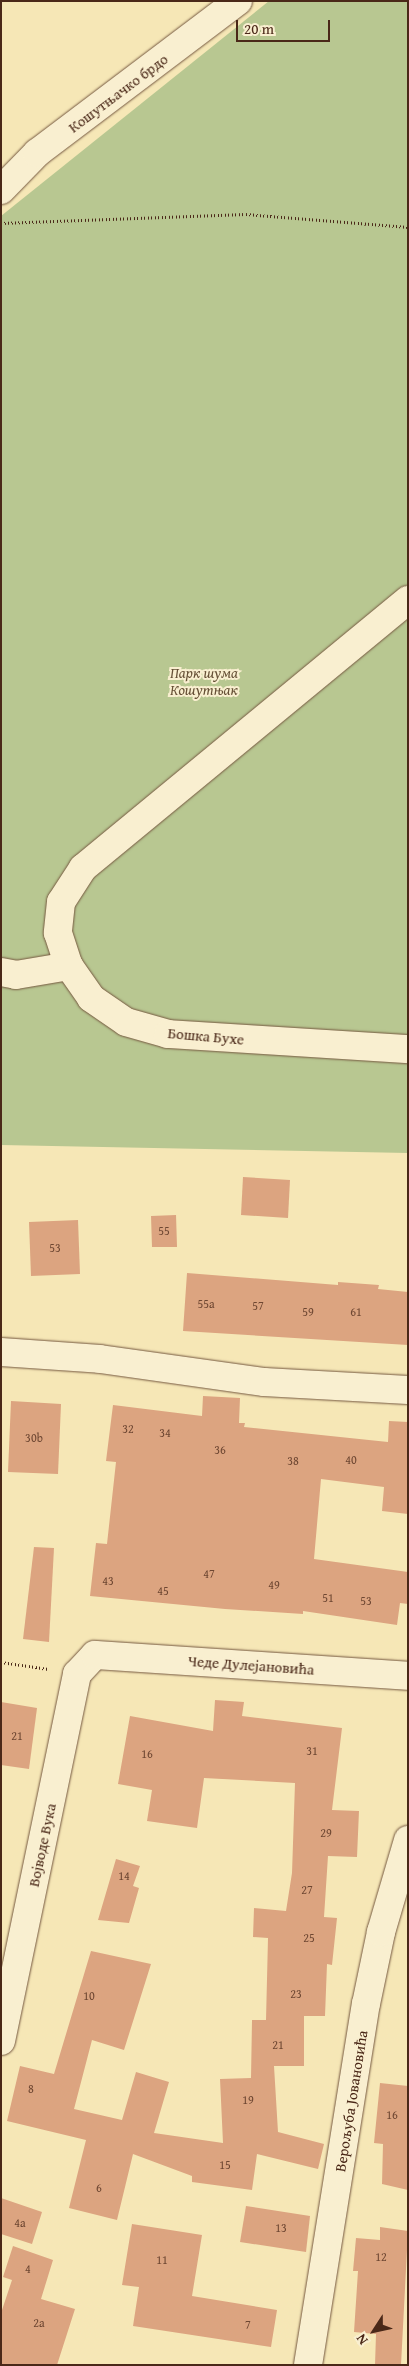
<!DOCTYPE html>
<html>
<head>
<meta charset="utf-8">
<style>
	body { margin:0 }
	#map { position:relative; width:409px; height:2366px; overflow:hidden; background:#f6e7b6; font-family:"Gentium Book Plus",serif }
	div>[style] { position:absolute }
	.green>* { inset:0; background:#b8c791 }
	.building>* { inset:0; background:#dca480 }
	.path>* { height:3px; margin-top:-1.5px; transform-origin:0; background:repeating-linear-gradient(90deg,#4a2818 0 1px,transparent 0 3.5px) }
	.roads { filter:drop-shadow(0 0 1px #755840) drop-shadow(0 0 1px #755840) }
	.minor>* { height:28px; margin:-14px; padding:0 14px; transform-origin:14px; border-radius:14px; background:#f9efd0 }
	span { translate:-50% -50%; white-space:nowrap; text-align:center; line-height:1.15; -webkit-text-stroke:4px #f9efd0; paint-order:stroke }
	.number-label { font-size:12px; color:#6e4732 }
	.number-label span { -webkit-text-stroke-width:0 }
	.street-label { font-size:15px; color:#4a2818 }
	.park-label { font-size:15px; color:#665036; font-style:italic }
	.frame { position:absolute; inset:0; border:2px solid #4a2818; pointer-events:none }
	.north { position:absolute; left:349px; top:2306px; width:50px; height:50px; -webkit-text-stroke:4px #f9efd0; paint-order:stroke; rotate:235deg; font-size:14px; font-weight:700; line-height:20px; text-align:center; color:#4a2818 }
	.north::after { content:''; display:block; margin:auto; width:18px; height:22px; background:#4a2818; clip-path:polygon(50% 0,100% 100%,50% 72%,0 100%) }
	.scale { position:absolute; left:236px; top:20px; width:94px; height:22px; box-sizing:border-box; border:2px solid #4a2818; border-top:0; padding-left:6px; font-size:15px; line-height:18px; white-space:nowrap; color:#4a2818; -webkit-text-stroke:4px #f9efd0; paint-order:stroke }
</style>
</head>
<body>
<div id="map">
	<div class="green">
		<i style="clip-path:polygon(269px 1px,408px 1px,408px 1153px,1px 1145px,1px 216px)"></i>
	</div>
	<div class="building">
		<i style="clip-path:polygon(243px 1177px,290px 1180px,288px 1218px,241px 1215px)"></i>
		<i style="clip-path:polygon(176px 1215px,177px 1247px,152px 1247px,151px 1216px)"></i>
		<i style="clip-path:polygon(78px 1220px,80px 1274px,31px 1276px,29px 1222px)"></i>
		<i style="clip-path:polygon(187px 1273px,338px 1285px,338px 1282px,379px 1285px,378px 1289px,408px 1292px,408px 1345px,183px 1331px)"></i>
		<i style="clip-path:polygon(203px 1396px,240px 1398px,239px 1423px,245px 1423px,244px 1427px,388px 1442px,389px 1421px,408px 1422px,408px 1514px,382px 1511px,384px 1487px,321px 1479px,314px 1559px,408px 1572px,408px 1604px,400px 1603px,397px 1625px,303px 1611px,303px 1614px,225px 1609px,90px 1596px,96px 1543px,107px 1544px,116px 1462px,106px 1461px,113px 1405px,202px 1416px)"></i>
		<i style="clip-path:polygon(11px 1401px,61px 1404px,58px 1474px,8px 1472px)"></i>
		<i style="clip-path:polygon(34px 1547px,54px 1548px,49px 1642px,23px 1639px)"></i>
		<i style="clip-path:polygon(215px 1700px,244px 1702px,242px 1716px,342px 1728px,332px 1810px,359px 1811px,357px 1857px,328px 1856px,324px 1917px,337px 1918px,332px 1965px,327px 1964px,325px 2016px,304px 2016px,304px 2066px,274px 2066px,278px 2132px,324px 2144px,318px 2169px,257px 2154px,252px 2190px,192px 2182px,192px 2176px,133px 2154px,117px 2220px,69px 2208px,86px 2140px,7px 2121px,20px 2066px,54px 2074px,91px 1951px,151px 1964px,124px 2050px,92px 2040px,74px 2109px,122px 2120px,136px 2072px,169px 2082px,154px 2133px,223px 2143px,220px 2079px,251px 2078px,252px 2020px,266px 2020px,268px 1938px,253px 1937px,254px 1908px,286px 1911px,292px 1873px,295px 1783px,204px 1778px,197px 1828px,147px 1821px,152px 1790px,118px 1784px,130px 1716px,213px 1731px)"></i>
		<i style="clip-path:polygon(1px 1702px,37px 1708px,29px 1769px,1px 1765px)"></i>
		<i style="clip-path:polygon(116px 1859px,140px 1866px,133px 1886px,139px 1888px,129px 1923px,98px 1920px)"></i>
		<i style="clip-path:polygon(380px 2083px,408px 2086px,408px 2190px,382px 2184px,383px 2144px,374px 2143px)"></i>
		<i style="clip-path:polygon(1px 2198px,42px 2212px,32px 2244px,1px 2234px)"></i>
		<i style="clip-path:polygon(246px 2206px,310px 2216px,306px 2252px,240px 2242px)"></i>
		<i style="clip-path:polygon(132px 2224px,202px 2235px,192px 2296px,277px 2310px,271px 2347px,133px 2326px,139px 2287px,122px 2285px)"></i>
		<i style="clip-path:polygon(380px 2227px,408px 2231px,401px 2365px,375px 2365px,376px 2334px,354px 2332px,358px 2271px,353px 2271px,356px 2238px,380px 2240px)"></i>
		<i style="clip-path:polygon(13px 2246px,53px 2260px,41px 2299px,75px 2309px,57px 2365px,1px 2365px,1px 2313px,12px 2280px,3px 2277px)"></i>
	</div>
	<div class="path">
		<i style="left:1px;top:223px;width:245px;rotate:-2.1deg"></i>
		<i style="left:246px;top:214px;width:163px;rotate:4.6deg"></i>
		<i style="left:1px;top:1662px;width:48px;rotate:8.5deg"></i>
	</div>
	<div class="roads">
		<div class="minor">
			<i style="left:1px;top:190px;width:52px;rotate:-45.8deg"></i>
			<i style="left:37px;top:153px;width:252px;rotate:-37.1deg"></i>
			<i style="left:408px;top:600px;width:421px;rotate:140.5deg"></i>
			<i style="left:83px;top:868px;width:40px;rotate:122.9deg"></i>
			<i style="left:61px;top:902px;width:31px;rotate:96deg"></i>
			<i style="left:58px;top:933px;width:35px;rotate:72deg"></i>
			<i style="left:69px;top:966px;width:39px;rotate:55deg"></i>
			<i style="left:91px;top:998px;width:42px;rotate:34.4deg"></i>
			<i style="left:126px;top:1022px;width:44px;rotate:15.9deg"></i>
			<i style="left:168px;top:1034px;width:240px;rotate:3.6deg"></i>
			<i style="left:1px;top:972px;width:15px;rotate:11deg"></i>
			<i style="left:16px;top:975px;width:54px;rotate:-9.6deg"></i>
			<i style="left:1px;top:1352px;width:99px;rotate:4deg"></i>
			<i style="left:100px;top:1359px;width:166px;rotate:8deg"></i>
			<i style="left:264px;top:1382px;width:144px;rotate:3.2deg"></i>
			<i style="left:1px;top:2041px;width:375px;rotate:-78.3deg"></i>
			<i style="left:77px;top:1674px;width:26px;rotate:-47deg"></i>
			<i style="left:95px;top:1655px;width:314px;rotate:3.8deg"></i>
			<i style="left:308px;top:2365px;width:366px;rotate:-80.9deg"></i>
			<i style="left:366px;top:2004px;width:74px;rotate:-78.2deg"></i>
			<i style="left:381px;top:1932px;width:96px;rotate:-73.6deg"></i>
		</div>
	</div>
	<div class="number-label">
		<span style="left:164px;top:1231px">55</span>
		<span style="left:55px;top:1248px">53</span>
		<span style="left:206px;top:1304px">55a</span>
		<span style="left:258px;top:1306px">57</span>
		<span style="left:308px;top:1312px">59</span>
		<span style="left:356px;top:1312px">61</span>
		<span style="left:128px;top:1429px">32</span>
		<span style="left:165px;top:1433px">34</span>
		<span style="left:34px;top:1438px">30b</span>
		<span style="left:220px;top:1450px">36</span>
		<span style="left:351px;top:1460px">40</span>
		<span style="left:293px;top:1461px">38</span>
		<span style="left:209px;top:1574px">47</span>
		<span style="left:108px;top:1581px">43</span>
		<span style="left:274px;top:1585px">49</span>
		<span style="left:163px;top:1591px">45</span>
		<span style="left:328px;top:1598px">51</span>
		<span style="left:366px;top:1601px">53</span>
		<span style="left:17px;top:1736px">21</span>
		<span style="left:312px;top:1751px">31</span>
		<span style="left:147px;top:1754px">16</span>
		<span style="left:326px;top:1833px">29</span>
		<span style="left:124px;top:1876px">14</span>
		<span style="left:307px;top:1890px">27</span>
		<span style="left:309px;top:1938px">25</span>
		<span style="left:296px;top:1994px">23</span>
		<span style="left:89px;top:1996px">10</span>
		<span style="left:278px;top:2045px">21</span>
		<span style="left:31px;top:2089px">8</span>
		<span style="left:248px;top:2100px">19</span>
		<span style="left:392px;top:2115px">16</span>
		<span style="left:225px;top:2165px">15</span>
		<span style="left:99px;top:2188px">6</span>
		<span style="left:20px;top:2223px">4a</span>
		<span style="left:281px;top:2228px">13</span>
		<span style="left:381px;top:2257px">12</span>
		<span style="left:162px;top:2260px">11</span>
		<span style="left:28px;top:2269px">4</span>
		<span style="left:39px;top:2323px">2a</span>
		<span style="left:248px;top:2325px">7</span>
	</div>
	<div class="street-label">
		<span style="left:118px;top:93px;rotate:-37deg">Кошутњачко брдо</span>
		<span style="left:206px;top:1036px;rotate:5deg">Бошка Бухе</span>
		<span style="left:251px;top:1665px;rotate:4deg">Чеде Дулејановића</span>
		<span style="left:42px;top:1845px;rotate:-78deg">Војводе Вука</span>
		<span style="left:351px;top:2101px;rotate:-81deg">Верољуба Јовановића</span>
	</div>
	<div class="park-label">
		<span style="left:204px;top:681px">Парк шума<br>Кошутњак</span>
	</div>
	<div class="frame"></div>
	<div class="north">N</div>
	<div class="scale">20 m</div>
</div>
</body>
</html>
